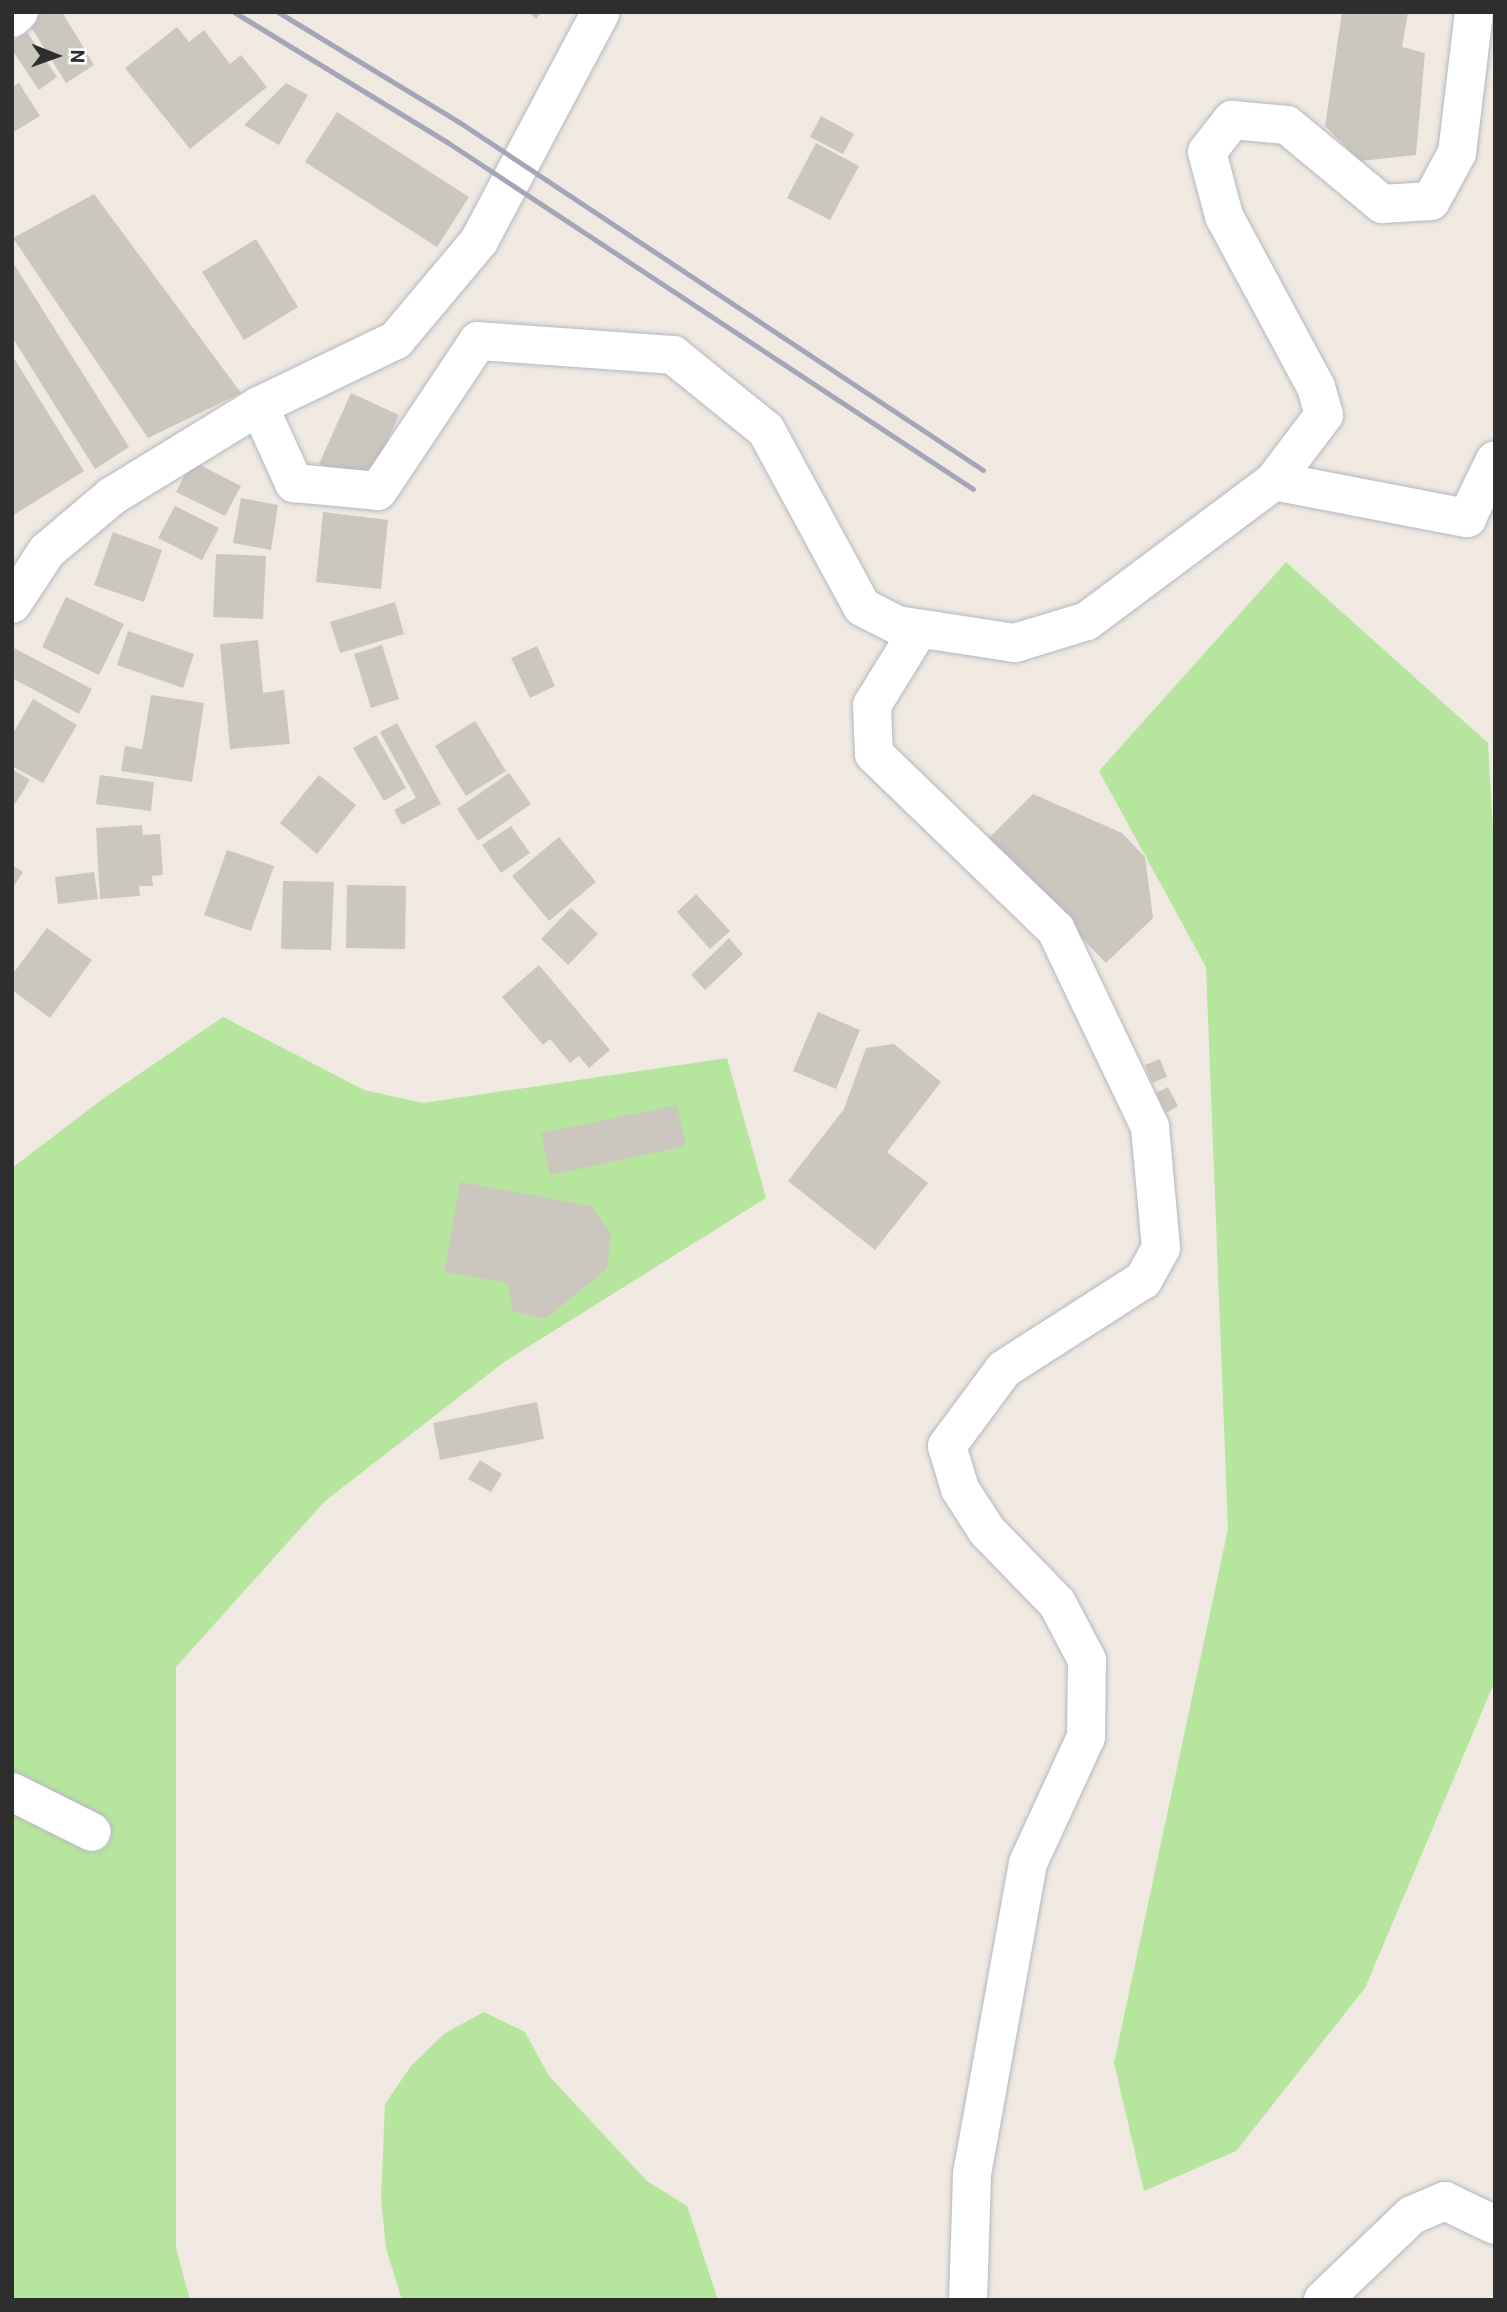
<!DOCTYPE html>
<html>
<head>
<meta charset="utf-8">
<style>
	body { margin:0 }
	#map { position:relative; width:1507px; height:2312px; overflow:hidden; background:#efe9e1; font-family:Roboto,sans-serif }
	div>[style] { position:absolute }
	.green>* { inset:0; background:#b6e59e }
	.building>* { inset:0; background:#cbc7bf }
	.roads { filter:drop-shadow(0 0 2px #b4b7c1) drop-shadow(0 0 2px #b4b7c1) }
	.minor>* { height:38px; margin:-19px; padding:0 19px; transform-origin:19px; border-radius:19px; background:#fff }
	.secondary>* { height:38px; margin:-19px; padding:0 19px; transform-origin:19px; border-radius:19px; background:#fff }
	.rail>* { height:5px; margin:-2.5px; padding:0 2.5px; transform-origin:2.5px; border-radius:2.5px; background:#a3a6b8 }
	span { translate:-50% -50%; white-space:nowrap; text-align:center; line-height:1.15; -webkit-text-stroke:6px #fff; paint-order:stroke }
	.frame { position:absolute; inset:0; border:14px solid #2e2e2e; pointer-events:none }
	.north { position:absolute; left:21px; top:21px; width:70px; height:70px; -webkit-text-stroke:5px #fff; paint-order:stroke; rotate:91deg; font-size:19px; font-weight:700; line-height:28px; text-align:center; color:#2e2e2e }
	.north::after { content:''; display:block; margin:auto; width:24px; height:32px; background:#2e2e2e; clip-path:polygon(50% 0,100% 100%,50% 72%,0 100%) }
</style>
</head>
<body>
<div id="map">
	<div class="green">
		<i style="clip-path:polygon(1286px 562px,1488px 743px,1495px 865px,1495px 1681px,1365px 1988px,1236px 2151px,1144px 2191px,1114px 2063px,1228px 1529px,1206px 967px,1099px 771px)"></i>
		<i style="clip-path:polygon(223px 1017px,364px 1090px,423px 1103px,727px 1058px,766px 1198px,504px 1362px,325px 1501px,176px 1667px,176px 2248px,190px 2300px,12px 2300px,12px 1168px,104px 1098px)"></i>
		<i style="clip-path:polygon(484px 2012px,525px 2032px,549px 2076px,647px 2181px,687px 2206px,718px 2300px,402px 2300px,386px 2248px,381px 2199px,385px 2104px,411px 2066px,445px 2033px)"></i>
	</div>
	<div class="building">
		<i style="clip-path:polygon(44px 12px,62px 12px,94px 65px,66px 83px,28px 22px)"></i>
		<i style="clip-path:polygon(528px 12px,542px 12px,536px 19px)"></i>
		<i style="clip-path:polygon(1342px 12px,1408px 12px,1402px 47px,1425px 53px,1416px 155px,1360px 161px,1325px 126px)"></i>
		<i style="clip-path:polygon(177px 27px,189px 42px,204px 30px,230px 64px,241px 55px,267px 87px,190px 149px,125px 68px)"></i>
		<i style="clip-path:polygon(27px 32px,57px 77px,39px 90px,12px 50px,12px 42px)"></i>
		<i style="clip-path:polygon(19px 83px,40px 116px,12px 133px,12px 87px)"></i>
		<i style="clip-path:polygon(286px 83px,308px 95px,279px 145px,244px 125px)"></i>
		<i style="clip-path:polygon(337px 112px,469px 197px,437px 247px,305px 162px)"></i>
		<i style="clip-path:polygon(821px 116px,854px 134px,843px 154px,810px 137px)"></i>
		<i style="clip-path:polygon(816px 143px,859px 166px,830px 220px,787px 198px)"></i>
		<i style="clip-path:polygon(94px 194px,241px 393px,148px 438px,13px 238px)"></i>
		<i style="clip-path:polygon(256px 239px,298px 307px,244px 340px,202px 272px)"></i>
		<i style="clip-path:polygon(12px 261px,129px 447px,95px 469px,12px 337px)"></i>
		<i style="clip-path:polygon(12px 355px,84px 471px,12px 516px)"></i>
		<i style="clip-path:polygon(351px 393px,399px 415px,370px 480px,319px 464px)"></i>
		<i style="clip-path:polygon(192px 461px,241px 486px,225px 516px,176px 492px)"></i>
		<i style="clip-path:polygon(241px 498px,278px 505px,271px 550px,233px 543px)"></i>
		<i style="clip-path:polygon(175px 506px,219px 528px,202px 560px,158px 538px)"></i>
		<i style="clip-path:polygon(323px 512px,388px 520px,381px 589px,316px 582px)"></i>
		<i style="clip-path:polygon(113px 532px,162px 550px,144px 602px,94px 585px)"></i>
		<i style="clip-path:polygon(216px 554px,266px 556px,263px 619px,213px 617px)"></i>
		<i style="clip-path:polygon(66px 597px,124px 624px,99px 675px,42px 647px)"></i>
		<i style="clip-path:polygon(395px 602px,404px 634px,340px 653px,330px 622px)"></i>
		<i style="clip-path:polygon(128px 631px,194px 654px,183px 688px,117px 665px)"></i>
		<i style="clip-path:polygon(258px 640px,263px 693px,284px 690px,290px 744px,230px 749px,220px 644px)"></i>
		<i style="clip-path:polygon(382px 645px,399px 699px,371px 708px,354px 654px)"></i>
		<i style="clip-path:polygon(537px 646px,555px 686px,530px 698px,511px 658px)"></i>
		<i style="clip-path:polygon(12px 647px,92px 689px,79px 714px,12px 678px)"></i>
		<i style="clip-path:polygon(151px 695px,204px 703px,192px 782px,121px 771px,125px 746px,142px 749px)"></i>
		<i style="clip-path:polygon(33px 699px,77px 725px,43px 783px,12px 766px,12px 735px)"></i>
		<i style="clip-path:polygon(475px 721px,506px 771px,466px 796px,435px 746px)"></i>
		<i style="clip-path:polygon(397px 723px,441px 804px,402px 825px,394px 810px,416px 798px,380px 732px)"></i>
		<i style="clip-path:polygon(376px 735px,406px 788px,384px 801px,353px 748px)"></i>
		<i style="clip-path:polygon(12px 769px,30px 780px,15px 804px,12px 802px)"></i>
		<i style="clip-path:polygon(509px 773px,531px 804px,478px 841px,457px 809px)"></i>
		<i style="clip-path:polygon(100px 775px,154px 782px,151px 811px,96px 804px)"></i>
		<i style="clip-path:polygon(319px 775px,356px 805px,317px 854px,280px 823px)"></i>
		<i style="clip-path:polygon(1033px 794px,1122px 833px,1145px 857px,1153px 918px,1106px 963px,987px 840px)"></i>
		<i style="clip-path:polygon(142px 825px,143px 835px,160px 834px,163px 875px,152px 876px,153px 886px,139px 886px,140px 896px,100px 899px,96px 828px)"></i>
		<i style="clip-path:polygon(511px 826px,530px 853px,501px 873px,482px 845px)"></i>
		<i style="clip-path:polygon(559px 837px,596px 882px,549px 921px,512px 876px)"></i>
		<i style="clip-path:polygon(227px 850px,274px 866px,251px 931px,204px 915px)"></i>
		<i style="clip-path:polygon(12px 865px,23px 872px,12px 889px)"></i>
		<i style="clip-path:polygon(94px 872px,98px 899px,58px 904px,55px 877px)"></i>
		<i style="clip-path:polygon(283px 881px,334px 882px,331px 950px,281px 949px)"></i>
		<i style="clip-path:polygon(347px 885px,406px 886px,405px 949px,346px 948px)"></i>
		<i style="clip-path:polygon(696px 894px,730px 931px,710px 949px,677px 912px)"></i>
		<i style="clip-path:polygon(571px 908px,598px 934px,568px 965px,541px 939px)"></i>
		<i style="clip-path:polygon(47px 928px,92px 960px,50px 1018px,12px 990px,12px 975px)"></i>
		<i style="clip-path:polygon(729px 938px,743px 954px,705px 990px,691px 975px)"></i>
		<i style="clip-path:polygon(539px 965px,610px 1050px,589px 1068px,579px 1056px,570px 1063px,550px 1039px,543px 1045px,502px 997px)"></i>
		<i style="clip-path:polygon(818px 1012px,860px 1030px,836px 1089px,793px 1071px)"></i>
		<i style="clip-path:polygon(894px 1044px,941px 1082px,887px 1152px,928px 1183px,875px 1250px,788px 1181px,844px 1109px,866px 1048px)"></i>
		<i style="clip-path:polygon(1160px 1059px,1167px 1077px,1152px 1083px,1145px 1065px)"></i>
		<i style="clip-path:polygon(1168px 1087px,1178px 1106px,1166px 1113px,1156px 1093px)"></i>
		<i style="clip-path:polygon(677px 1105px,686px 1146px,550px 1175px,541px 1133px)"></i>
		<i style="clip-path:polygon(460px 1182px,592px 1206px,611px 1233px,607px 1269px,545px 1319px,512px 1311px,508px 1283px,444px 1272px)"></i>
		<i style="clip-path:polygon(537px 1402px,544px 1439px,440px 1460px,433px 1423px)"></i>
		<i style="clip-path:polygon(480px 1460px,502px 1474px,491px 1492px,468px 1479px)"></i>
	</div>
	<div class="roads">
		<div class="minor">
			<i style="left:259px;top:406px;width:85px;rotate:65.6deg"></i>
			<i style="left:294px;top:483px;width:84px;rotate:5.4deg"></i>
			<i style="left:378px;top:491px;width:180px;rotate:-56.3deg"></i>
			<i style="left:478px;top:341px;width:196px;rotate:4.1deg"></i>
			<i style="left:673px;top:355px;width:119px;rotate:38.9deg"></i>
			<i style="left:766px;top:430px;width:201px;rotate:61.5deg"></i>
			<i style="left:862px;top:607px;width:39px;rotate:27deg"></i>
			<i style="left:897px;top:625px;width:119px;rotate:8.7deg"></i>
			<i style="left:1015px;top:643px;width:75px;rotate:-17deg"></i>
			<i style="left:1087px;top:621px;width:234px;rotate:-36.8deg"></i>
			<i style="left:1274px;top:481px;width:83px;rotate:-52.9deg"></i>
			<i style="left:1324px;top:415px;width:29px;rotate:-106deg"></i>
			<i style="left:1316px;top:387px;width:194px;rotate:-118.3deg"></i>
			<i style="left:1224px;top:216px;width:66px;rotate:-104.9deg"></i>
			<i style="left:1207px;top:152px;width:41px;rotate:-52deg"></i>
			<i style="left:1232px;top:120px;width:55px;rotate:5.2deg"></i>
			<i style="left:1287px;top:125px;width:124px;rotate:39.7deg"></i>
			<i style="left:1382px;top:204px;width:49px;rotate:-3.5deg"></i>
			<i style="left:1431px;top:201px;width:55px;rotate:-61.6deg"></i>
			<i style="left:1457px;top:153px;width:142px;rotate:-83.1deg"></i>
			<i style="left:1274px;top:481px;width:197px;rotate:10.9deg"></i>
			<i style="left:1467px;top:518px;width:64px;rotate:-64.2deg"></i>
			<i style="left:12px;top:604px;width:64px;rotate:-56.6deg"></i>
			<i style="left:47px;top:551px;width:85px;rotate:-40.2deg"></i>
			<i style="left:112px;top:496px;width:172px;rotate:-31.5deg"></i>
			<i style="left:259px;top:406px;width:152px;rotate:-25.7deg"></i>
			<i style="left:396px;top:340px;width:129px;rotate:-50deg"></i>
			<i style="left:479px;top:241px;width:259px;rotate:-62deg"></i>
			<i style="left:919px;top:629px;width:89px;rotate:121.7deg"></i>
			<i style="left:872px;top:705px;width:49px;rotate:87.7deg"></i>
			<i style="left:874px;top:754px;width:253px;rotate:44deg"></i>
			<i style="left:1056px;top:930px;width:218px;rotate:64.5deg"></i>
			<i style="left:1150px;top:1127px;width:121px;rotate:84.8deg"></i>
			<i style="left:1161px;top:1248px;width:37px;rotate:119deg"></i>
			<i style="left:1143px;top:1280px;width:165px;rotate:147.4deg"></i>
			<i style="left:1004px;top:1369px;width:96px;rotate:126.5deg"></i>
			<i style="left:947px;top:1446px;width:45px;rotate:73.2deg"></i>
			<i style="left:960px;top:1489px;width:50px;rotate:57.3deg"></i>
			<i style="left:987px;top:1531px;width:100px;rotate:45.8deg"></i>
			<i style="left:1057px;top:1603px;width:64px;rotate:62.2deg"></i>
			<i style="left:1087px;top:1660px;width:77px;rotate:90.7deg"></i>
			<i style="left:1086px;top:1737px;width:139px;rotate:114.7deg"></i>
			<i style="left:1028px;top:1863px;width:317px;rotate:100.2deg"></i>
			<i style="left:972px;top:2175px;width:125px;rotate:91.8deg"></i>
			<i style="left:12px;top:1792px;width:89px;rotate:26.6deg"></i>
			<i style="left:1323px;top:2300px;width:123px;rotate:-43.7deg"></i>
			<i style="left:1412px;top:2215px;width:36px;rotate:-23deg"></i>
			<i style="left:1445px;top:2201px;width:55px;rotate:25.6deg"></i>
		</div>
		<div class="secondary">
			<i style="left:12px;top:18px;width:9px;rotate:-41deg"></i>
		</div>
	</div>
	<div class="rail">
		<i style="left:234px;top:12px;width:250px;rotate:31.4deg"></i>
		<i style="left:447px;top:142px;width:630px;rotate:33.41deg"></i>
		<i style="left:278px;top:12px;width:212px;rotate:31.3deg"></i>
		<i style="left:459px;top:122px;width:629px;rotate:33.59deg"></i>
	</div>
	<div class="frame"></div>
	<div class="north">N</div>
</div>
</body>
</html>
